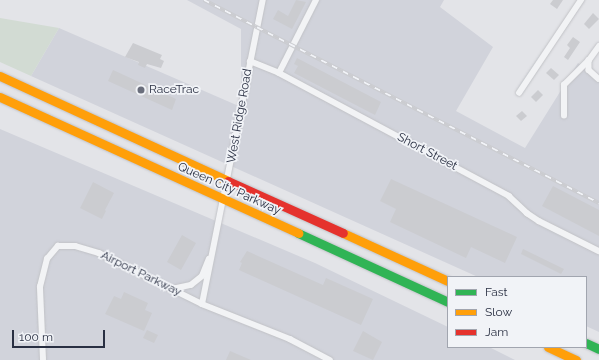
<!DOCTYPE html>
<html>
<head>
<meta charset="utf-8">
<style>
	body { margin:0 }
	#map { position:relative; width:599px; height:360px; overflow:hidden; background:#e3e4e8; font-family:Raleway,sans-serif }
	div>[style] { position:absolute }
	.built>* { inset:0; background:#d1d3db }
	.green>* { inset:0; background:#d2dbd3 }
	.building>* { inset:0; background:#cbccd0 }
	.roads { filter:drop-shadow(0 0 1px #c1c2c6) drop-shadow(0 0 1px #c1c2c6) }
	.street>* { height:5.5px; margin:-2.75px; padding:0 2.75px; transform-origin:2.75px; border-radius:2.75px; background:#f2f3f5 }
	.fast>* { height:9px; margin:-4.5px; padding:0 4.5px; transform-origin:4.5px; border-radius:4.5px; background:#30b455 }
	.slow>* { height:9px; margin:-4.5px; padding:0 4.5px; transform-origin:4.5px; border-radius:4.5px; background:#ff9f0a }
	.jam>* { height:9px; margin:-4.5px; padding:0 4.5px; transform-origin:4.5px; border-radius:4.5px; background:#e5322d }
	.rail>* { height:3.5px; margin-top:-1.75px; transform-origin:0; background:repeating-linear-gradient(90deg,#f1f3f7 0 6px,#cbccd0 0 12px); box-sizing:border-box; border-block:1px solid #cbccd0 }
	.dots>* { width:11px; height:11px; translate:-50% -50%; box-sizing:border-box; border:2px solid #f1f3f7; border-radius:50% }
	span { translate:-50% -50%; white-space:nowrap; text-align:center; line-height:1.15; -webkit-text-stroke:3.5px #f1f3f7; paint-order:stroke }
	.poi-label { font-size:12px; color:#292f42 }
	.left { translate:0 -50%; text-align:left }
	.street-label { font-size:12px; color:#292f42 }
	.legend { position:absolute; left:447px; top:276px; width:140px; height:72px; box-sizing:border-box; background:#f1f3f7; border:1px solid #a1a5af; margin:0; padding:5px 7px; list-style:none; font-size:12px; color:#292f42 }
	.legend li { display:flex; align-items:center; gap:8px; height:20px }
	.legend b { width:20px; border:1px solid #a1a5af }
	.scale { position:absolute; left:12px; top:330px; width:93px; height:18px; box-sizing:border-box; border:2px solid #292f42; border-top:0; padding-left:5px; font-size:12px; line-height:14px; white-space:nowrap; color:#292f42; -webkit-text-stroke:3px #f1f3f7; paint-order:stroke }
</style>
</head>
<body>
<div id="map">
	<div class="built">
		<i style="clip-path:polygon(187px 0,444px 0,440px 7px,493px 47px,456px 111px,525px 148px,578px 63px,599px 79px,599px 332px,586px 326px,586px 277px,478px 277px,31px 76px,59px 28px,241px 107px,241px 29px)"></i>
		<i style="clip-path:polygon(0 129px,315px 263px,448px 327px,448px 347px,489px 347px,515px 360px,0 360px)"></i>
	</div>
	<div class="green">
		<i style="clip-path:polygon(0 18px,59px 28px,31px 76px,0 62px)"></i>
	</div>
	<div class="building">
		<i style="clip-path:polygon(296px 0,306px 2px,292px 29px,273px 19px,278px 10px,288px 16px)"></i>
		<i style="clip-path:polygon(553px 0,563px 0,557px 9px,550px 4px)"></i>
		<i style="clip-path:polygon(593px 13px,599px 19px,589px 29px,584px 24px)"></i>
		<i style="clip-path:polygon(573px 37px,580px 42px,568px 60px,564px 57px,570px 48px,567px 45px)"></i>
		<i style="clip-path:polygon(133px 43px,162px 55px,160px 59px,164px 61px,161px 68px,147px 64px,145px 68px,138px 65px,139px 62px,125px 57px)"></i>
		<i style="clip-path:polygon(297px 58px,381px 102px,375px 115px,294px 73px,298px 66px,294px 64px)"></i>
		<i style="clip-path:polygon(551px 68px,559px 75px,554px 80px,546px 73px)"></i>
		<i style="clip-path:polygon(113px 70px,176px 99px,172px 110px,108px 81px)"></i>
		<i style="clip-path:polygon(538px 90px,543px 95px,536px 102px,531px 97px)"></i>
		<i style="clip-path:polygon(522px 111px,527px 116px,521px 121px,516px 116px)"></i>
		<i style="clip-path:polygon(391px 179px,517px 237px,505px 263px,471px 247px,466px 258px,390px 222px,396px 209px,380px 201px)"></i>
		<i style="clip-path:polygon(93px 182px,114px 193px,105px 210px,106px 211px,102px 219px,80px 208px)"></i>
		<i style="clip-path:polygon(553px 186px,599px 210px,599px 236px,542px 206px)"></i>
		<i style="clip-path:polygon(182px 235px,196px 243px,181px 270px,167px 262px)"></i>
		<i style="clip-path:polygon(523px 249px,564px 269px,561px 274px,521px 254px)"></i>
		<i style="clip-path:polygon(247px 251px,323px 285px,326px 278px,373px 299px,361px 325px,239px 270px,242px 263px,240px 262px)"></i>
		<i style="clip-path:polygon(124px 292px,148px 303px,145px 310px,152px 313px,144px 331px,105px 314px,114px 296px,121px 299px)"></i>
		<i style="clip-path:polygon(147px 330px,158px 335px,154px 343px,143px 338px)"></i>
		<i style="clip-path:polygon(363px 331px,382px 342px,373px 360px,353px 351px)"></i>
		<i style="clip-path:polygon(230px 351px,251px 360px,226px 360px)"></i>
	</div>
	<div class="roads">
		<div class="street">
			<i style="left:589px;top:60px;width:10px;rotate:90deg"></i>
			<i style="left:589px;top:70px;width:13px;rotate:42deg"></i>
			<i style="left:250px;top:61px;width:31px;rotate:22deg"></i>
			<i style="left:279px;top:73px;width:261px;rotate:28.1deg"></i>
			<i style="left:509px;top:196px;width:25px;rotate:43deg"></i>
			<i style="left:527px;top:213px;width:14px;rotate:34deg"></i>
			<i style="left:539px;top:221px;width:67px;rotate:26.6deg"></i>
			<i style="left:279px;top:73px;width:82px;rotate:-63.1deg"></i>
			<i style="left:519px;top:93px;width:112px;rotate:-56.3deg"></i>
			<i style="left:564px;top:116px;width:31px;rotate:-90deg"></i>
			<i style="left:564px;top:85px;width:35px;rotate:-45deg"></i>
			<i style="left:589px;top:60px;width:17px;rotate:-54deg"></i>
			<i style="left:172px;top:289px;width:19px;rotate:-12deg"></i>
			<i style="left:191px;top:285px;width:14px;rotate:-39deg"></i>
			<i style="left:202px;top:276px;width:18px;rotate:-68deg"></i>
			<i style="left:202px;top:304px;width:310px;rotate:-78.7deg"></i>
			<i style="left:43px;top:360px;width:73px;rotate:-92.4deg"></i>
			<i style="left:40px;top:287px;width:29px;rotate:-76deg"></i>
			<i style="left:47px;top:259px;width:17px;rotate:-50deg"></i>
			<i style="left:58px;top:246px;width:17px"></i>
			<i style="left:75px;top:246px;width:25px;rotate:16deg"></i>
			<i style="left:99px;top:253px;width:115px;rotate:26.3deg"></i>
			<i style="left:202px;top:304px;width:95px;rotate:21.7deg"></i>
			<i style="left:290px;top:339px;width:45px;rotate:27.7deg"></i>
		</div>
		<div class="fast">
			<i style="left:298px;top:233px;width:165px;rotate:24.7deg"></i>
			<i style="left:586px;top:343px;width:14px;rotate:25deg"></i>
		</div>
		<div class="slow">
			<i style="left:0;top:76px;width:251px;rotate:24.7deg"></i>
			<i style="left:0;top:97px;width:328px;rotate:24.5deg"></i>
			<i style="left:343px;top:233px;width:115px;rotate:24.6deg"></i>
			<i style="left:548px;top:347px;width:31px;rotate:25deg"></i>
		</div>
		<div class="jam">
			<i style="left:228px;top:181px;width:126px;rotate:24.3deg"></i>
		</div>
	</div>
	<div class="rail">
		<i style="left:204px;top:0;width:444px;rotate:27.2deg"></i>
	</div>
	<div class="dots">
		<i style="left:141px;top:90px;background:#6a6e7c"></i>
	</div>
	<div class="poi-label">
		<span class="left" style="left:149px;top:90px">RaceTrac</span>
	</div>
	<div class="street-label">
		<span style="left:240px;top:116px;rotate:-80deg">West Ridge Road</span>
		<span style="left:427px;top:152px;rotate:28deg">Short Street</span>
		<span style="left:229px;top:189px;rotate:24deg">Queen City Parkway</span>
		<span style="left:141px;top:274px;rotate:26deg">Airport Parkway</span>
	</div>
	<ul class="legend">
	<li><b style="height:5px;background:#30b455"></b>Fast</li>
	<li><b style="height:5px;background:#ff9f0a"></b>Slow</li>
	<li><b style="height:5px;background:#e5322d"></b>Jam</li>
	</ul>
	<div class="scale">100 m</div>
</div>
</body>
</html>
